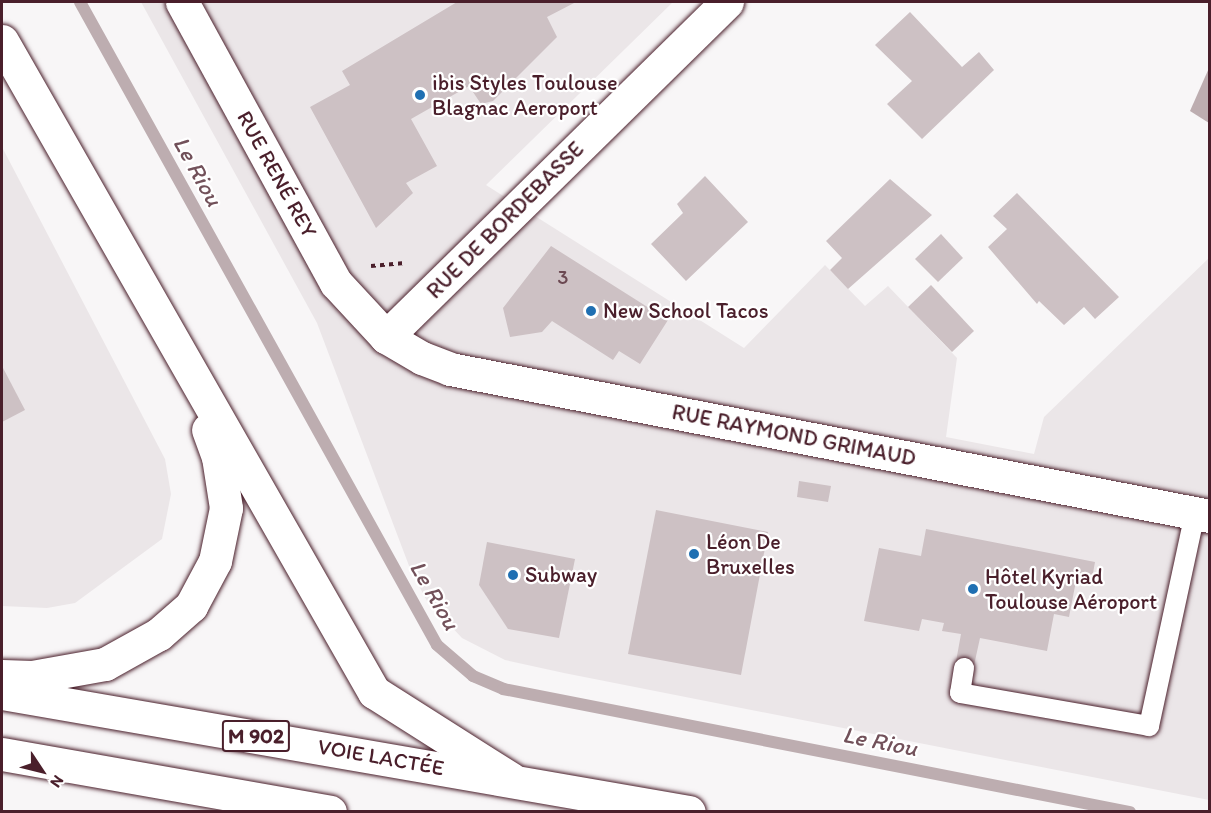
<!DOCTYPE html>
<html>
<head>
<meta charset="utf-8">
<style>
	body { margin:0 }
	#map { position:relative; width:1211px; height:813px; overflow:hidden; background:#f8f6f7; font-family:Itim,sans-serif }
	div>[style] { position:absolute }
	.built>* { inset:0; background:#ebe6e8 }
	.water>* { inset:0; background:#bdadb0 }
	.stream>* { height:12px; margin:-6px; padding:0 6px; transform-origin:6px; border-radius:6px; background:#bdadb0 }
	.building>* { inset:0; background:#cdc1c4 }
	.path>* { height:4px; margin-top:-2px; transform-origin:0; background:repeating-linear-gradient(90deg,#4a1f2b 0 4.5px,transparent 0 9px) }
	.roads { filter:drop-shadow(0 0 2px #4a1f2b) drop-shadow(0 0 2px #4a1f2b) }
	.lane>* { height:20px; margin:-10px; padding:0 10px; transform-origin:10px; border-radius:10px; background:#fff }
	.street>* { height:33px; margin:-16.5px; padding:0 16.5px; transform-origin:16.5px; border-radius:16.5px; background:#fff }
	.highway>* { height:33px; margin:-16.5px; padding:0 16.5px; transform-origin:16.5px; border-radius:16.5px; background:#fff }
	.dots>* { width:16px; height:16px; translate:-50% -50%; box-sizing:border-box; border:3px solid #fff; border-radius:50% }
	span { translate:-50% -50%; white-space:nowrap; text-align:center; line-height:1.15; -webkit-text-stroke:4.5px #fff; paint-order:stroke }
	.number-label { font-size:20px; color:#6b4851 }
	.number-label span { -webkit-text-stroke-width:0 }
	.shield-label span { padding:2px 4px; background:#fff; border:2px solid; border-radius:4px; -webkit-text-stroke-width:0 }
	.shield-label { font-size:21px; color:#4a1f2b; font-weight:700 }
	.poi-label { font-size:22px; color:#4a1f2b }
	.left { translate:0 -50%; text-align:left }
	.street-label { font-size:22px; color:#4a1f2b }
	.water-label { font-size:24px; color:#72515a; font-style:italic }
	.frame { position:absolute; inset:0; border:3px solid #4a1f2b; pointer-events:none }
	.north { position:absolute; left:12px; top:741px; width:60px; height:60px; -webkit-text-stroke:4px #fff; paint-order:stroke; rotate:125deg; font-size:16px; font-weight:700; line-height:24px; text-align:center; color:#4a1f2b }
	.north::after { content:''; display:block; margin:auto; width:21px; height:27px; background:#4a1f2b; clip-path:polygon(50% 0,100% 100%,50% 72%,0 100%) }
</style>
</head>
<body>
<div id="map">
	<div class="built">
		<i style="clip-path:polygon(141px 2px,673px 2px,486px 185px,744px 348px,825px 265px,865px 306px,888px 286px,957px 358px,946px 437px,1034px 454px,1044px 417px,1209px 258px,1209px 800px,564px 673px,505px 660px,462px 638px,427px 601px,411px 571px,317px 323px)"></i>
		<i style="clip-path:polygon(2px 147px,165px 459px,171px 494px,162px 539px,75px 603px,47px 608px,2px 606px)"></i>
	</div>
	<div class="water">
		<i style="clip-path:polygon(1209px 68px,1209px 123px,1190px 111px)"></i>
	</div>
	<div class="stream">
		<i style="left:80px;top:2px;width:735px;rotate:60.96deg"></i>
		<i style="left:437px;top:645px;width:48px;rotate:40.7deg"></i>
		<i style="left:473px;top:676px;width:33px;rotate:23deg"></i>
		<i style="left:503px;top:689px;width:639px;rotate:11.1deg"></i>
	</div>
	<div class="building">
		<i style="clip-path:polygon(457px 2px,576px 2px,547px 17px,557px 37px,493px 101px,481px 104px,469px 86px,411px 119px,437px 166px,406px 183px,413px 193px,376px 228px,310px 107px,350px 85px,342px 71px)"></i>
		<i style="clip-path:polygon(910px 12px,962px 67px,979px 52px,994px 70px,922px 139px,887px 104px,912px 81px,875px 45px)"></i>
		<i style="clip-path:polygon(705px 176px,748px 222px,686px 281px,651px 244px,683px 213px,677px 204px)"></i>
		<i style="clip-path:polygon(890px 179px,932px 215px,848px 289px,830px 270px,842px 258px,826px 241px)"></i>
		<i style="clip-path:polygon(1017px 193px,1119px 297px,1095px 319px,1084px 307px,1064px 325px,1039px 301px,1037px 304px,988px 247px,1007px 229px,993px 216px)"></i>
		<i style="clip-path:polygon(941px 234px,963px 258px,938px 282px,915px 259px)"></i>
		<i style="clip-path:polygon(551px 246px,668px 320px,640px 364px,619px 351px,613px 360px,552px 321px,542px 332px,510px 337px,503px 308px)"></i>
		<i style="clip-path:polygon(931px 285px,974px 331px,952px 352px,908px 307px)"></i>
		<i style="clip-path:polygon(2px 366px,25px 410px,2px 422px)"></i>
		<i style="clip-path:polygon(799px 481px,831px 486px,828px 502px,797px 497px)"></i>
		<i style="clip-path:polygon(656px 510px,768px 532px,741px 675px,628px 654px)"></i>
		<i style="clip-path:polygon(926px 529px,1095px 562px,1092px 579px,1077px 576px,1069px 617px,1054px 614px,1047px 651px,980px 638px,973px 670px,955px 667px,961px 634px,942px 631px,944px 623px,922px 619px,919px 631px,864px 621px,879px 548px,921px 556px)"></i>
		<i style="clip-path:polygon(487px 542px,575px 559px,559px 638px,508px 629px,479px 585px)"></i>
	</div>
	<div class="path">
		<i style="left:371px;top:266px;width:34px;rotate:-5deg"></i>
	</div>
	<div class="roads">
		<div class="lane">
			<i style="left:964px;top:668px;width:25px;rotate:99deg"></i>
			<i style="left:960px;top:693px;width:192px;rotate:9.9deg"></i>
			<i style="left:1149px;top:726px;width:218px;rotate:-77.8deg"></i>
		</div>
		<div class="street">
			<i style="left:182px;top:2px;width:320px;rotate:61.3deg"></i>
			<i style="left:336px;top:283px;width:74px;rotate:47.2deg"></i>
			<i style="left:386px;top:337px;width:42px;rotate:30.3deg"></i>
			<i style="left:422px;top:358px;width:30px;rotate:21deg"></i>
			<i style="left:450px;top:369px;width:774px;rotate:10.95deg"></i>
			<i style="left:386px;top:337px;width:478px;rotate:-44.5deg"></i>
		</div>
		<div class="highway">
			<i style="left:2px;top:41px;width:750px;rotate:60.26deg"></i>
			<i style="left:374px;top:692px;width:162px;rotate:32.4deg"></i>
			<i style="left:2px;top:676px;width:30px;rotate:2deg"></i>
			<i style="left:32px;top:677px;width:74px;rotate:-10.1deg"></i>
			<i style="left:105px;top:664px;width:62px;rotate:-29.1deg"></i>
			<i style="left:159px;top:634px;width:43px;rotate:-41.2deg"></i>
			<i style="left:191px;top:606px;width:51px;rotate:-61.9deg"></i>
			<i style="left:215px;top:561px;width:54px;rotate:-78.3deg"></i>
			<i style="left:226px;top:508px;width:52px;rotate:-98.9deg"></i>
			<i style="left:218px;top:457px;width:29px;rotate:-110deg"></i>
			<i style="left:2px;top:693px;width:697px;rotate:9.83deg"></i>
			<i style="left:2px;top:754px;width:333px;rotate:10deg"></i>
		</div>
	</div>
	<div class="dots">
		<i style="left:420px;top:95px;background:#1f6fb2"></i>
		<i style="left:591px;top:311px;background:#1f6fb2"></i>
		<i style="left:694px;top:554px;background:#1f6fb2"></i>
		<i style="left:513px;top:575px;background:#1f6fb2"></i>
		<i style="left:973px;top:589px;background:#1f6fb2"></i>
	</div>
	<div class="number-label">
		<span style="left:563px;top:277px">3</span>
	</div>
	<div class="shield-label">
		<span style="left:256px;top:736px">M 902</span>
	</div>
	<div class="poi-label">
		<span class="left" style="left:432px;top:95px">ibis Styles Toulouse<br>Blagnac Aeroport</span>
		<span class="left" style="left:603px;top:311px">New School Tacos</span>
		<span class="left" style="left:706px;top:554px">Léon De<br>Bruxelles</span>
		<span class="left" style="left:525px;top:575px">Subway</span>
		<span class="left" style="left:985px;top:589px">Hôtel Kyriad<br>Toulouse Aéroport</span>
	</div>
	<div class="street-label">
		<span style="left:277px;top:174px;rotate:61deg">RUE RENÉ REY</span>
		<span style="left:505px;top:220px;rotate:-45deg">RUE DE BORDEBASSE</span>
		<span style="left:794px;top:435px;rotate:11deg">RUE RAYMOND GRIMAUD</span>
		<span style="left:381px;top:757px;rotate:10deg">VOIE LACTÉE</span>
	</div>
	<div class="water-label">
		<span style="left:198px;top:171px;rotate:61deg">Le Riou</span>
		<span style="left:435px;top:595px;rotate:60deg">Le Riou</span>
		<span style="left:880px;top:741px;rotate:11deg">Le Riou</span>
	</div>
	<div class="frame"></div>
	<div class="north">N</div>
</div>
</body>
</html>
